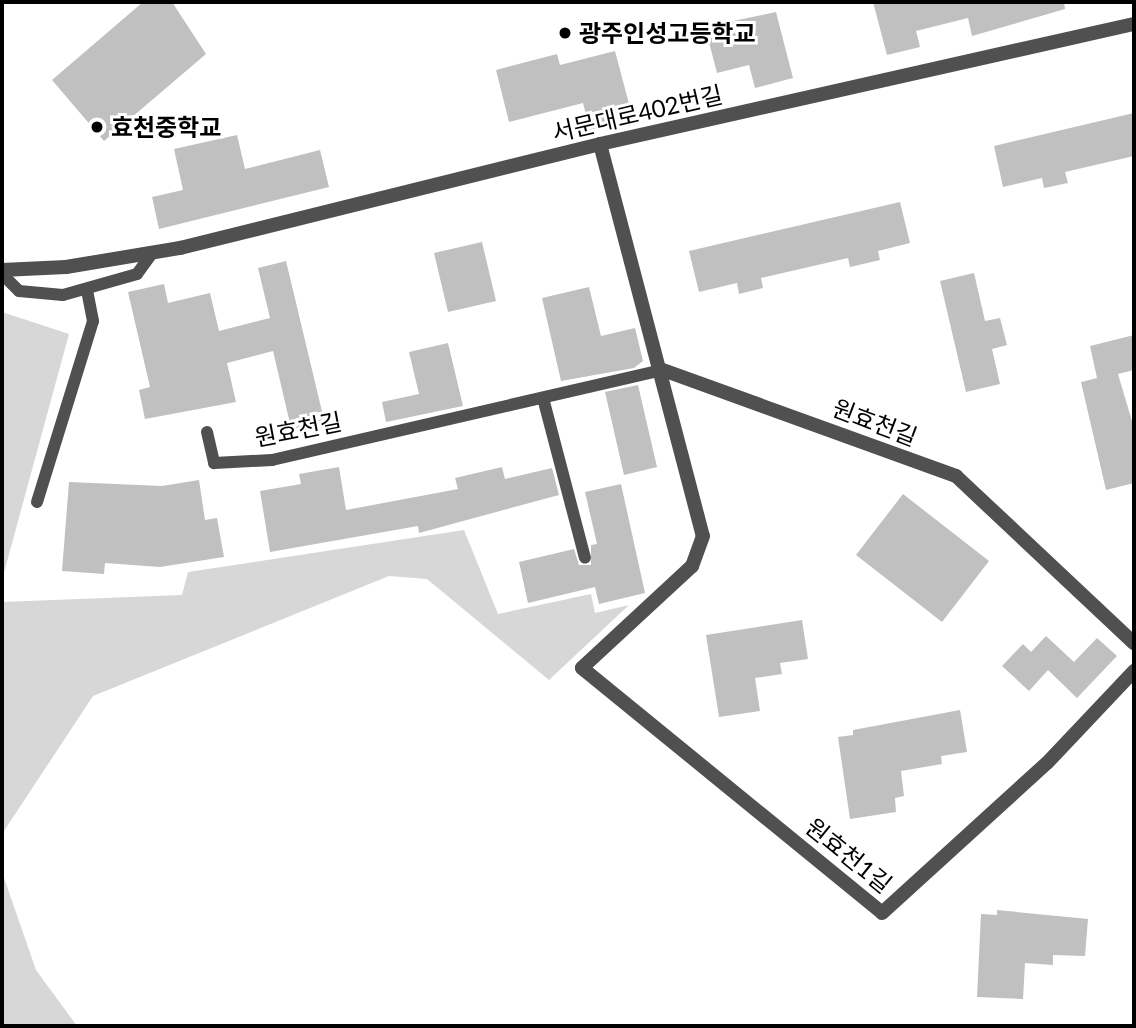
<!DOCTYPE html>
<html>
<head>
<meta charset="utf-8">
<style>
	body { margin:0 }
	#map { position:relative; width:1136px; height:1028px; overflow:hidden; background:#fff; font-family:Lato,"Noto Sans KR",sans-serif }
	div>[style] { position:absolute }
	.green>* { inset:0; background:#d7d7d7 }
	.building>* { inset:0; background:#c0c0c0 }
	.lane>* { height:12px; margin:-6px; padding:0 6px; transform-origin:6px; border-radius:6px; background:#505050 }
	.street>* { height:14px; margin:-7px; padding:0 7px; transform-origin:7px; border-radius:7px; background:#505050 }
	.dots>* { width:19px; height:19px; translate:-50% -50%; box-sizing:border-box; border:4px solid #fff; border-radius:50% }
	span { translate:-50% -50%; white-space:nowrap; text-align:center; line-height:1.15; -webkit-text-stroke:6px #fff; paint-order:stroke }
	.poi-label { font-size:24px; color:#000; font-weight:700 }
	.left { translate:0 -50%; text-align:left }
	.street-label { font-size:24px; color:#000 }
	.frame { position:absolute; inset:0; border:4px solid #000; pointer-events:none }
</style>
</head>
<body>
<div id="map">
	<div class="green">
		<i style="clip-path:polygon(2px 312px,69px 334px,2px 580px)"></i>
		<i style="clip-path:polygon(464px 530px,498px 614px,591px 594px,595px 613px,629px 605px,549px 680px,427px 579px,389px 576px,93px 696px,2px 834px,2px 602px,182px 595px,188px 572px)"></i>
		<i style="clip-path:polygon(2px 872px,36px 970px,77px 1026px,2px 1026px)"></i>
	</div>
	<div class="building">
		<i style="clip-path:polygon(143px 2px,172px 2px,206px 54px,104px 141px,52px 80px)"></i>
		<i style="clip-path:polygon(873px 2px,1064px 2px,1065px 9px,972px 36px,968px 18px,916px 31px,920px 47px,887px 55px)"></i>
		<i style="clip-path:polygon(776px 12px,793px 78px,755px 88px,749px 65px,717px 73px,705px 27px)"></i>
		<i style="clip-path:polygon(615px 51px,633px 119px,590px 130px,583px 103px,509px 122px,496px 70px,557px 54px,560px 65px)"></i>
		<i style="clip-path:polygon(1134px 113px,1134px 156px,1065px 172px,1068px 183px,1044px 188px,1042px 178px,1003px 187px,994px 146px)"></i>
		<i style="clip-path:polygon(237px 135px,245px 169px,320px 150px,329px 187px,159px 229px,152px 197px,183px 190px,174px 149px)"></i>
		<i style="clip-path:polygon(900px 202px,910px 243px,878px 251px,880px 260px,850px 267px,848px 258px,761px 278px,763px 288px,739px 294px,737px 283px,699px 292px,689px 251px)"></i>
		<i style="clip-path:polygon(482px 242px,496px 301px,448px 312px,434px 253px)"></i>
		<i style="clip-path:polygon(286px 261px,325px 424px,292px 432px,273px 351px,227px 363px,236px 402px,145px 419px,139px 390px,150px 387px,128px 292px,164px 284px,168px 303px,210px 293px,219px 331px,270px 318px,258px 268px)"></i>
		<i style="clip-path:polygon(974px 273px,985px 321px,1000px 318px,1007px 345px,992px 349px,1000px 384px,966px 392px,940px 281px)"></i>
		<i style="clip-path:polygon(589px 287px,601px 336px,635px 328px,643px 361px,634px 368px,561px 381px,542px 298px)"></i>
		<i style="clip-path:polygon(1134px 335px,1134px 370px,1118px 374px,1134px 428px,1134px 483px,1106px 490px,1081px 382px,1097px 378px,1090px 346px)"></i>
		<i style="clip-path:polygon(448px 343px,463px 406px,386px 422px,382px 402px,419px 394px,409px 352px)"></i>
		<i style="clip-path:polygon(638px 385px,657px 467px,624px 475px,605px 392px)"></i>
		<i style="clip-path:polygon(339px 467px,346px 510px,458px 489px,455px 478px,502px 467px,505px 479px,552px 468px,559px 495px,419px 533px,418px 526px,270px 552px,260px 491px,301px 484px,299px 474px)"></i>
		<i style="clip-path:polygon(199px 480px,205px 520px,217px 518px,224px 557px,160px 567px,105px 563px,104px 574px,62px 571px,69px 482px,162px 486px)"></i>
		<i style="clip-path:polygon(621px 484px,645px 593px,599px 604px,595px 587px,528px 603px,519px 562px,574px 549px,579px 565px,591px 565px,591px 545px,597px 544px,585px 492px)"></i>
		<i style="clip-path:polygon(903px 494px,989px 561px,942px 622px,856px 555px)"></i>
		<i style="clip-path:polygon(802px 620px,808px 659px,780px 663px,782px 674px,755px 678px,760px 711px,719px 717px,706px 635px)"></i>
		<i style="clip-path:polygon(1046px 636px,1074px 662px,1097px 638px,1117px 656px,1077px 698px,1048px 670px,1029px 691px,1002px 666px,1023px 644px,1031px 652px)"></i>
		<i style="clip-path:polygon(960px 710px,967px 752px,941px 756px,942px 764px,901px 771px,904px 796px,895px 798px,896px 812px,850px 819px,838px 737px,853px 735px,853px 730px)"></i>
		<i style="clip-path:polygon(997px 910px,1088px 919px,1085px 956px,1053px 955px,1053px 965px,1025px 963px,1023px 999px,977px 997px,981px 914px,997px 915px)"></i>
	</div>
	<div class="lane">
		<i style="left:2px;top:274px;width:24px;rotate:45deg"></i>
		<i style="left:19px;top:291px;width:44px;rotate:5.2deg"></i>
		<i style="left:63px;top:295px;width:77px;rotate:-15.8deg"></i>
		<i style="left:137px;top:274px;width:26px;rotate:-54deg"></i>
		<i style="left:543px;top:398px;width:165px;rotate:75.3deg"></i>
		<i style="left:207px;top:432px;width:32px;rotate:77deg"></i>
		<i style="left:214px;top:463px;width:58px;rotate:-3deg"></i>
		<i style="left:272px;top:460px;width:401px;rotate:-13deg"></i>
		<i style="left:37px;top:502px;width:189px;rotate:-72.8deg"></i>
		<i style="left:93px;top:321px;width:31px;rotate:-101deg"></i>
	</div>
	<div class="street">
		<i style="left:600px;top:144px;width:405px;rotate:75.3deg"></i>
		<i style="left:703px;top:536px;width:32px;rotate:110deg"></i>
		<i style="left:692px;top:566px;width:150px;rotate:137.2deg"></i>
		<i style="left:582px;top:668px;width:387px;rotate:39.2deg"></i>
		<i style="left:882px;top:913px;width:223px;rotate:-42.3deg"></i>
		<i style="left:1047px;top:763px;width:127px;rotate:-46.6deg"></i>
		<i style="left:2px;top:270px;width:64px;rotate:-2.7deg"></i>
		<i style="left:66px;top:267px;width:116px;rotate:-9.5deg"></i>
		<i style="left:180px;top:248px;width:433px;rotate:-13.9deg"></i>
		<i style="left:600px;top:144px;width:547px;rotate:-12.67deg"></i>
		<i style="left:663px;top:370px;width:312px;rotate:19.9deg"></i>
		<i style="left:956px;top:476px;width:244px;rotate:43.2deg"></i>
	</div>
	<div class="dots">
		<i style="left:565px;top:33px;background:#000"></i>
		<i style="left:97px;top:127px;background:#000"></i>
	</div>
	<div class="poi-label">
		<span class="left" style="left:579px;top:33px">광주인성고등학교</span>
		<span class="left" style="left:111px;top:127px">효천중학교</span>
	</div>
	<div class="street-label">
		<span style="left:637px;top:113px;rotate:-13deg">서문대로402번길</span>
		<span style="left:875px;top:422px;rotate:21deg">원효천길</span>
		<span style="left:298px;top:429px;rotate:-11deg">원효천길</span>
		<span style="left:849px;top:855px;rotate:39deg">원효천1길</span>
	</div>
	<div class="frame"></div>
</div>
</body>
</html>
